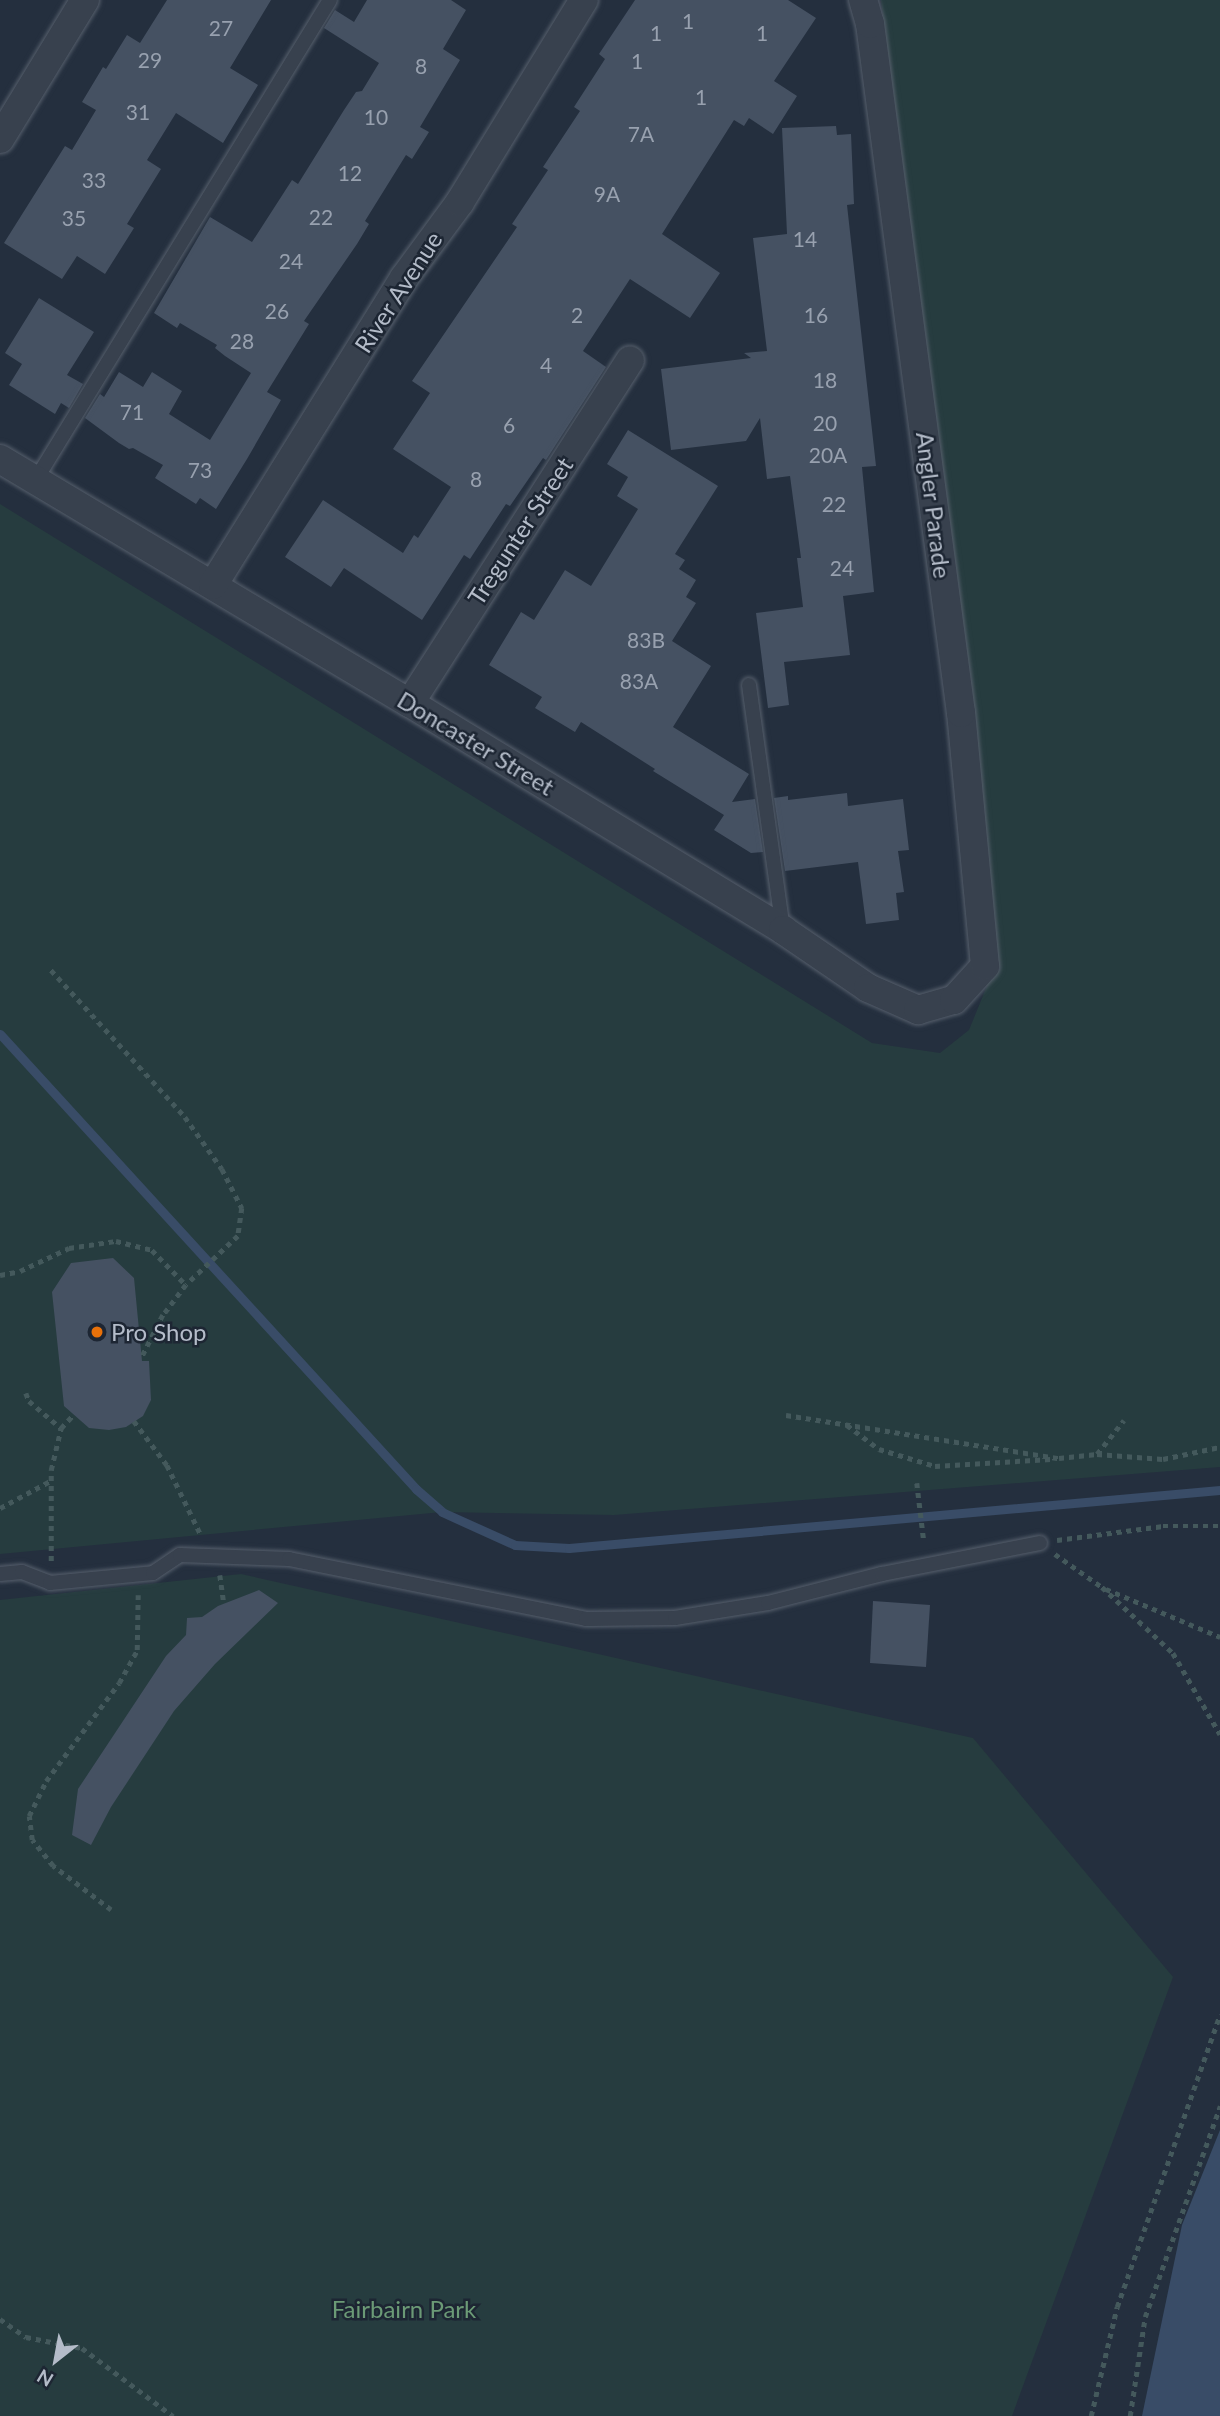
<!DOCTYPE html>
<html>
<head>
<meta charset="utf-8">
<style>
	body { margin:0 }
	#map { position:relative; width:1220px; height:2416px; overflow:hidden; background:#242f3e; font-family:Lato,sans-serif }
	div>[style] { position:absolute }
	.green>* { inset:0; background:#263c3f }
	.water>* { inset:0; background:#394c67 }
	.stream>* { height:9px; margin:-4.5px; padding:0 4.5px; transform-origin:4.5px; border-radius:4.5px; background:#394c67 }
	.building>* { inset:0; background:#455162 }
	.path>* { height:4.5px; margin-top:-2.25px; transform-origin:0; background:repeating-linear-gradient(90deg,#44595c 0 5px,transparent 0 10px) }
	.roads { filter:drop-shadow(0 0 2px #565f6c) drop-shadow(0 0 2px #565f6c) }
	.service>* { height:14px; margin:-7px; padding:0 7px; transform-origin:7px; border-radius:7px; background:#38414e }
	.minor>* { height:28px; margin:-14px; padding:0 14px; transform-origin:14px; border-radius:14px; background:#38414e }
	.dots>* { width:19px; height:19px; translate:-50% -50%; box-sizing:border-box; border:4px solid #1d2633; border-radius:50% }
	span { translate:-50% -50%; white-space:nowrap; text-align:center; line-height:1.15; -webkit-text-stroke:5px #1d2633; paint-order:stroke }
	.number-label { font-size:21px; color:#98a1af }
	.number-label span { -webkit-text-stroke-width:0 }
	.street-label { font-size:24px; color:#b4bcc9 }
	.poi-label { font-size:24px; color:#b4bcc9 }
	.left { translate:0 -50%; text-align:left }
	.park-label { font-size:24px; color:#6b9a76 }
	.north { position:absolute; left:21px; top:2325px; width:70px; height:70px; -webkit-text-stroke:5px #1d2633; paint-order:stroke; rotate:211deg; font-size:19px; font-weight:700; line-height:28px; text-align:center; color:#b4bcc9 }
	.north::after { content:''; display:block; margin:auto; width:24px; height:32px; background:#b4bcc9; clip-path:polygon(50% 0,100% 100%,50% 72%,0 100%) }
</style>
</head>
<body>
<div id="map">
	<div class="green">
		<i style="clip-path:polygon(881px 0,1220px 0,1220px 1467px,614px 1515px,442px 1512px,0 1554px,0 504px,872px 1043px,940px 1053px,969px 1030px,993px 971px)"></i>
		<i style="clip-path:polygon(241px 1574px,973px 1738px,1173px 1977px,1012px 2416px,0 2416px,0 1600px)"></i>
	</div>
	<div class="water">
		<i style="clip-path:polygon(1220px 2130px,1220px 2416px,1142px 2416px,1182px 2225px)"></i>
	</div>
	<div class="stream">
		<i style="left:0;top:1034px;width:617px;rotate:47.56deg"></i>
		<i style="left:416px;top:1489px;width:35px;rotate:41deg"></i>
		<i style="left:442px;top:1512px;width:80px;rotate:24.3deg"></i>
		<i style="left:515px;top:1545px;width:54px;rotate:3.2deg"></i>
		<i style="left:569px;top:1548px;width:654px;rotate:-5.09deg"></i>
	</div>
	<div class="building">
		<i style="clip-path:polygon(167px 0,271px 0,230px 68px,258px 85px,223px 143px,176px 113px,147px 160px,161px 169px,127px 224px,134px 228px,105px 274px,77px 256px,62px 279px,4px 243px,65px 146px,72px 150px,96px 110px,82px 102px,103px 67px,106px 69px,127px 35px,140px 43px)"></i>
		<i style="clip-path:polygon(367px 0,451px 0,466px 10px,443px 49px,460px 60px,420px 127px,429px 132px,412px 159px,406px 155px,365px 221px,369px 224px,357px 244px,304px 321px,309px 324px,267px 392px,281px 400px,247px 459px,216px 509px,200px 498px,196px 504px,155px 478px,163px 465px,133px 448px,129px 449px,119px 443px,85px 418px,100px 394px,104px 397px,119px 372px,143px 387px,152px 372px,182px 391px,169px 414px,210px 440px,251px 373px,225px 356px,215px 348px,217px 345px,180px 323px,177px 328px,154px 313px,210px 217px,252px 242px,292px 180px,298px 184px,344px 110px,356px 92px,362px 91px,379px 63px,324px 28px,335px 10px,354px 22px)"></i>
		<i style="clip-path:polygon(635px 0,788px 0,816px 18px,774px 81px,797px 96px,773px 134px,749px 118px,744px 126px,734px 120px,662px 234px,720px 273px,690px 318px,630px 279px,583px 351px,606px 367px,546px 460px,543px 458px,510px 506px,506px 504px,470px 559px,464px 555px,422px 620px,344px 568px,331px 587px,285px 557px,323px 500px,403px 553px,414px 535px,418px 538px,451px 487px,393px 449px,430px 393px,412px 381px,517px 227px,512px 224px,548px 170px,543px 167px,580px 111px,574px 107px,605px 59px,599px 54px)"></i>
		<i style="clip-path:polygon(836px 126px,837px 135px,851px 134px,854px 204px,847px 205px,876px 466px,862px 467px,874px 592px,843px 596px,850px 655px,784px 662px,789px 705px,768px 708px,756px 613px,803px 607px,797px 558px,801px 558px,790px 476px,767px 479px,760px 418px,746px 441px,671px 450px,661px 369px,751px 358px,744px 353px,767px 351px,753px 238px,787px 234px,782px 128px)"></i>
		<i style="clip-path:polygon(39px 298px,94px 332px,67px 375px,83px 384px,69px 408px,61px 403px,55px 414px,9px 385px,22px 364px,5px 353px)"></i>
		<i style="clip-path:polygon(628px 430px,718px 486px,675px 554px,685px 560px,679px 569px,696px 580px,686px 597px,696px 603px,672px 641px,711px 666px,673px 727px,749px 774px,732px 802px,755px 799px,763px 852px,751px 853px,714px 830px,724px 815px,653px 771px,655px 769px,581px 722px,575px 732px,535px 708px,542px 697px,489px 665px,521px 612px,534px 620px,565px 570px,591px 586px,638px 509px,617px 496px,628px 477px,607px 464px)"></i>
		<i style="clip-path:polygon(847px 793px,848px 806px,903px 799px,909px 850px,898px 851px,904px 892px,896px 893px,899px 920px,866px 924px,858px 862px,785px 871px,774px 798px,788px 796px,788px 800px)"></i>
		<i style="clip-path:polygon(113px 1258px,134px 1278px,142px 1361px,149px 1361px,151px 1400px,143px 1416px,126px 1427px,109px 1430px,89px 1428px,64px 1406px,52px 1292px,71px 1263px)"></i>
		<i style="clip-path:polygon(259px 1590px,278px 1603px,215px 1664px,174px 1711px,111px 1807px,91px 1845px,72px 1835px,78px 1789px,166px 1656px,186px 1635px,187px 1618px,202px 1617px,218px 1606px)"></i>
		<i style="clip-path:polygon(873px 1601px,930px 1605px,926px 1667px,870px 1663px)"></i>
	</div>
	<div class="path">
		<i style="left:51px;top:970px;width:199px;rotate:47.6deg"></i>
		<i style="left:185px;top:1117px;width:64px;rotate:54.6deg"></i>
		<i style="left:222px;top:1169px;width:44px;rotate:62.9deg"></i>
		<i style="left:242px;top:1208px;width:28px;rotate:98deg"></i>
		<i style="left:238px;top:1236px;width:71px;rotate:136.7deg"></i>
		<i style="left:0;top:1275px;width:20px;rotate:-11deg"></i>
		<i style="left:20px;top:1271px;width:54px;rotate:-25.1deg"></i>
		<i style="left:69px;top:1248px;width:48px;rotate:-8.5deg"></i>
		<i style="left:116px;top:1241px;width:37px;rotate:14deg"></i>
		<i style="left:152px;top:1250px;width:49px;rotate:45.8deg"></i>
		<i style="left:186px;top:1285px;width:38px;rotate:127deg"></i>
		<i style="left:163px;top:1315px;width:49px;rotate:116.6deg"></i>
		<i style="left:26px;top:1393px;width:9px;rotate:69deg"></i>
		<i style="left:29px;top:1401px;width:42px;rotate:40.2deg"></i>
		<i style="left:786px;top:1415px;width:276px;rotate:9deg"></i>
		<i style="left:1059px;top:1458px;width:38px;rotate:-6deg"></i>
		<i style="left:1097px;top:1454px;width:43px;rotate:-51.5deg"></i>
		<i style="left:134px;top:1421px;width:55px;rotate:53.1deg"></i>
		<i style="left:167px;top:1465px;width:78px;rotate:64.1deg"></i>
		<i style="left:847px;top:1425px;width:40px;rotate:37deg"></i>
		<i style="left:879px;top:1449px;width:59px;rotate:16.9deg"></i>
		<i style="left:935px;top:1466px;width:116px;rotate:-3.5deg"></i>
		<i style="left:1097px;top:1454px;width:66px;rotate:4.3deg"></i>
		<i style="left:1163px;top:1459px;width:58px;rotate:-11.9deg"></i>
		<i style="left:917px;top:1483px;width:59px;rotate:83.2deg"></i>
		<i style="left:0;top:1508px;width:59px;rotate:-28.3deg"></i>
		<i style="left:1057px;top:1540px;width:107px;rotate:-7.5deg"></i>
		<i style="left:1163px;top:1526px;width:57px"></i>
		<i style="left:1055px;top:1554px;width:57px;rotate:35.1deg"></i>
		<i style="left:1102px;top:1587px;width:97px;rotate:42.9deg"></i>
		<i style="left:1173px;top:1653px;width:94px;rotate:59.9deg"></i>
		<i style="left:51px;top:1561px;width:91px;rotate:-90deg"></i>
		<i style="left:51px;top:1470px;width:43px;rotate:-76.6deg"></i>
		<i style="left:61px;top:1428px;width:16px;rotate:-47deg"></i>
		<i style="left:220px;top:1575px;width:27px;rotate:82deg"></i>
		<i style="left:1106px;top:1589px;width:124px;rotate:22.8deg"></i>
		<i style="left:111px;top:1910px;width:73px;rotate:-142.8deg"></i>
		<i style="left:53px;top:1866px;width:33px;rotate:-129deg"></i>
		<i style="left:32px;top:1840px;width:24px;rotate:-97deg"></i>
		<i style="left:29px;top:1816px;width:39px;rotate:-64deg"></i>
		<i style="left:46px;top:1781px;width:122px;rotate:-53.3deg"></i>
		<i style="left:119px;top:1683px;width:38px;rotate:-61deg"></i>
		<i style="left:137px;top:1650px;width:55px;rotate:-89deg"></i>
		<i style="left:0;top:2319px;width:32px;rotate:35deg"></i>
		<i style="left:26px;top:2337px;width:57px;rotate:11.1deg"></i>
		<i style="left:82px;top:2348px;width:114px;rotate:36.8deg"></i>
		<i style="left:1091px;top:2416px;width:112px;rotate:-76.6deg"></i>
		<i style="left:1117px;top:2307px;width:310px;rotate:-70.6deg"></i>
		<i style="left:1130px;top:2416px;width:100px;rotate:-81.4deg"></i>
		<i style="left:1145px;top:2317px;width:224px;rotate:-70.4deg"></i>
	</div>
	<div class="roads">
		<div class="service">
			<i style="left:35px;top:481px;width:564px;rotate:-58.48deg"></i>
			<i style="left:749px;top:685px;width:246px;rotate:82.1deg"></i>
			<i style="left:0;top:1574px;width:22px;rotate:-5deg"></i>
			<i style="left:22px;top:1572px;width:30px;rotate:21deg"></i>
			<i style="left:50px;top:1583px;width:103px;rotate:-5.5deg"></i>
			<i style="left:153px;top:1573px;width:32px;rotate:-34deg"></i>
			<i style="left:180px;top:1555px;width:109px;rotate:2.1deg"></i>
			<i style="left:289px;top:1559px;width:303px;rotate:11.4deg"></i>
			<i style="left:586px;top:1619px;width:89px;rotate:-0.6deg"></i>
			<i style="left:675px;top:1618px;width:94px;rotate:-9.2deg"></i>
			<i style="left:768px;top:1603px;width:118px;rotate:-14.3deg"></i>
			<i style="left:882px;top:1574px;width:161px;rotate:-11.1deg"></i>
		</div>
		<div class="minor">
			<i style="left:0;top:139px;width:163px;rotate:-58.6deg"></i>
			<i style="left:0;top:459px;width:477px;rotate:30.8deg"></i>
			<i style="left:410px;top:703px;width:437px;rotate:31.3deg"></i>
			<i style="left:783px;top:930px;width:103px;rotate:34.3deg"></i>
			<i style="left:868px;top:988px;width:55px;rotate:23.7deg"></i>
			<i style="left:918px;top:1010px;width:37px;rotate:-16deg"></i>
			<i style="left:954px;top:1000px;width:46px;rotate:-47.6deg"></i>
			<i style="left:985px;top:966px;width:254px;rotate:-95.4deg"></i>
			<i style="left:961px;top:713px;width:695px;rotate:-97.52deg"></i>
			<i style="left:870px;top:24px;width:25px;rotate:-106deg"></i>
			<i style="left:213px;top:585px;width:362px;rotate:-58.1deg"></i>
			<i style="left:404px;top:278px;width:94px;rotate:-53.6deg"></i>
			<i style="left:460px;top:202px;width:237px;rotate:-58.5deg"></i>
			<i style="left:410px;top:703px;width:407px;rotate:-57.3deg"></i>
		</div>
	</div>
	<div class="dots">
		<i style="left:97px;top:1332px;background:#e8710a"></i>
	</div>
	<div class="number-label">
		<span style="left:688px;top:21px">1</span>
		<span style="left:221px;top:28px">27</span>
		<span style="left:656px;top:33px">1</span>
		<span style="left:762px;top:33px">1</span>
		<span style="left:150px;top:60px">29</span>
		<span style="left:637px;top:61px">1</span>
		<span style="left:421px;top:66px">8</span>
		<span style="left:701px;top:97px">1</span>
		<span style="left:138px;top:112px">31</span>
		<span style="left:376px;top:117px">10</span>
		<span style="left:641px;top:134px">7A</span>
		<span style="left:350px;top:173px">12</span>
		<span style="left:94px;top:180px">33</span>
		<span style="left:607px;top:194px">9A</span>
		<span style="left:321px;top:217px">22</span>
		<span style="left:74px;top:218px">35</span>
		<span style="left:805px;top:239px">14</span>
		<span style="left:291px;top:261px">24</span>
		<span style="left:277px;top:311px">26</span>
		<span style="left:577px;top:315px">2</span>
		<span style="left:816px;top:315px">16</span>
		<span style="left:242px;top:341px">28</span>
		<span style="left:546px;top:365px">4</span>
		<span style="left:825px;top:380px">18</span>
		<span style="left:132px;top:412px">71</span>
		<span style="left:825px;top:423px">20</span>
		<span style="left:509px;top:425px">6</span>
		<span style="left:828px;top:455px">20A</span>
		<span style="left:200px;top:470px">73</span>
		<span style="left:476px;top:479px">8</span>
		<span style="left:834px;top:504px">22</span>
		<span style="left:842px;top:568px">24</span>
		<span style="left:646px;top:640px">83B</span>
		<span style="left:639px;top:681px">83A</span>
	</div>
	<div class="street-label">
		<span style="left:398px;top:292px;rotate:-57deg">River Avenue</span>
		<span style="left:934px;top:505px;rotate:83deg">Angler Parade</span>
		<span style="left:520px;top:531px;rotate:-57deg">Tregunter Street</span>
		<span style="left:476px;top:743px;rotate:31deg">Doncaster Street</span>
	</div>
	<div class="poi-label">
		<span class="left" style="left:111px;top:1332px">Pro Shop</span>
	</div>
	<div class="park-label">
		<span style="left:404px;top:2309px">Fairbairn Park</span>
	</div>
	<div class="north">N</div>
</div>
</body>
</html>
